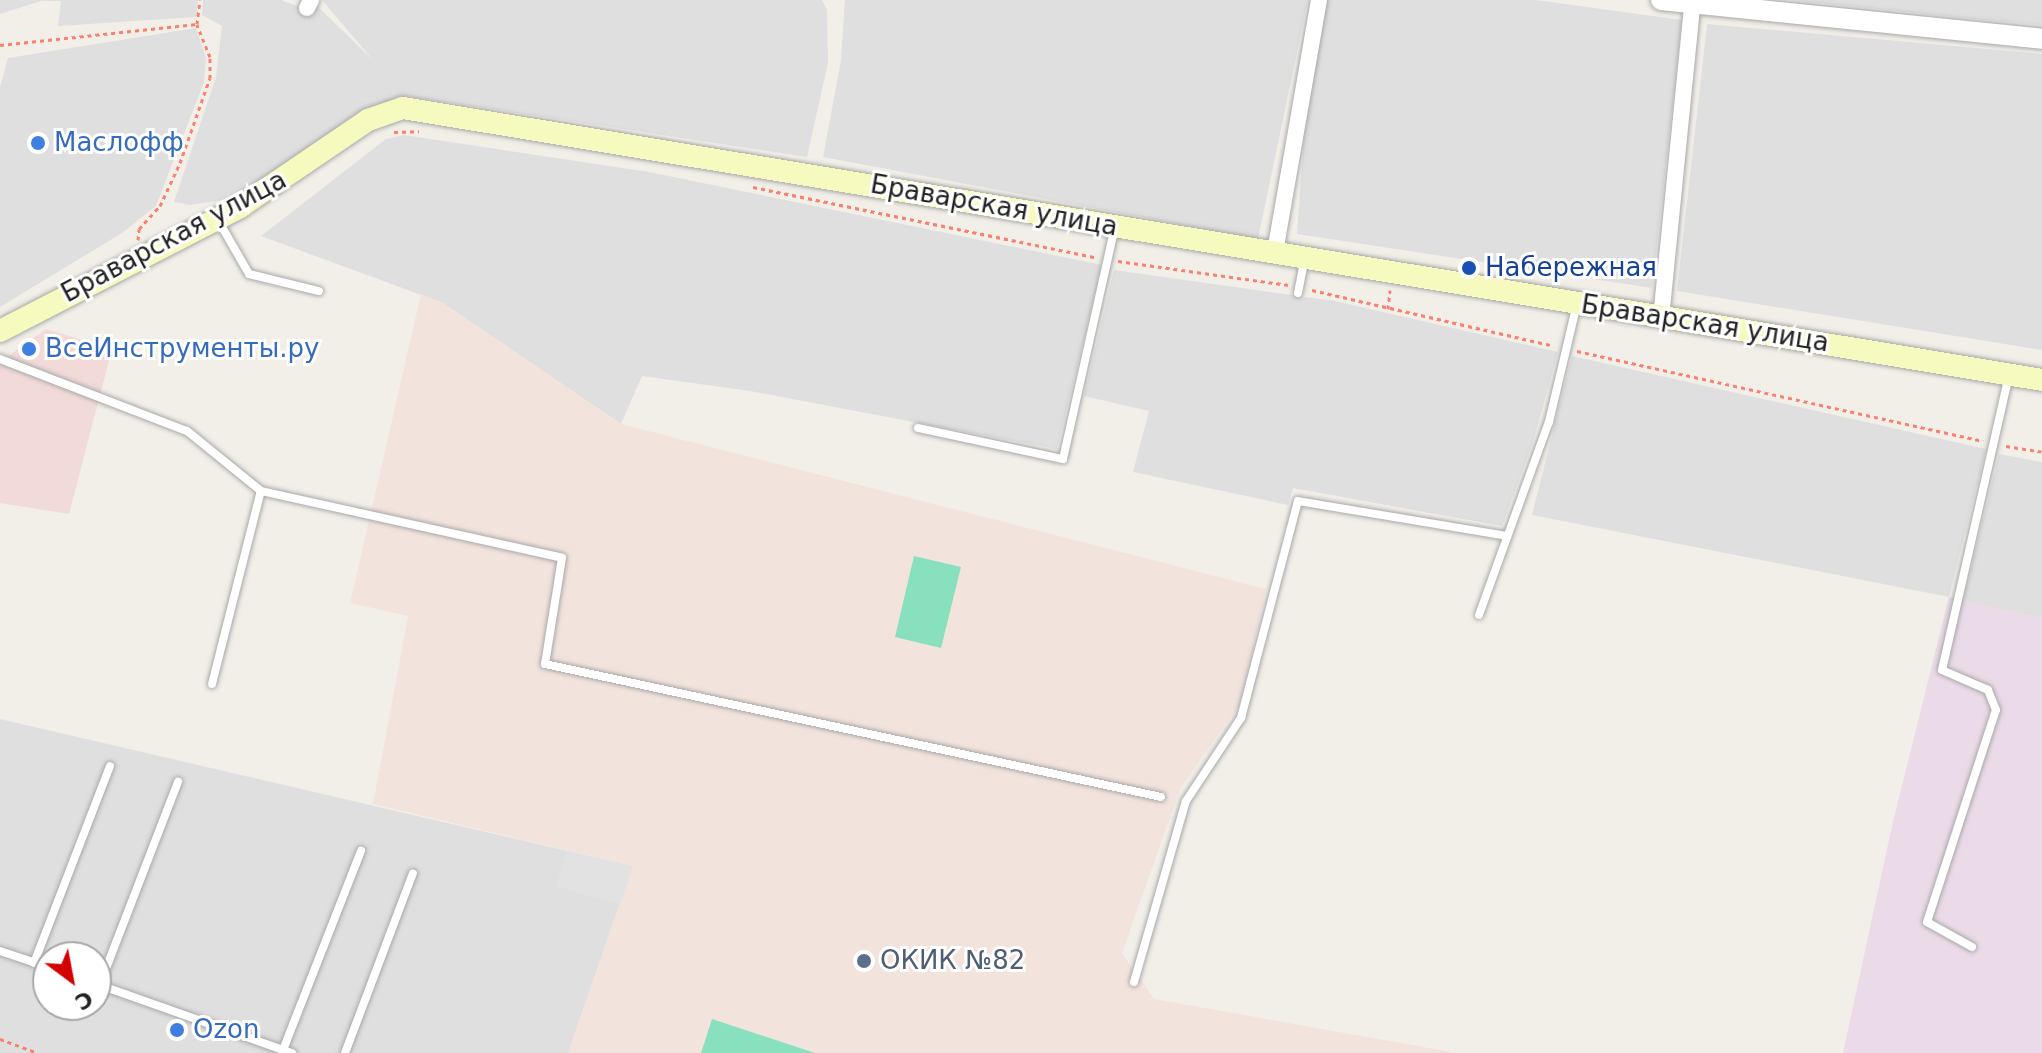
<!DOCTYPE html>
<html>
<head>
<meta charset="utf-8">
<style>
	body { margin:0 }
	#map { position:relative; width:2042px; height:1053px; overflow:hidden; background:#f2efe9; font-family:"DejaVu Sans",sans-serif }
	div>[style] { position:absolute }
	.residential>* { inset:0; background:#e0dfdf }
	.commercial>* { inset:0; background:#f2dad9 }
	.industrial>* { inset:0; background:#ebdbe8 }
	.military>* { inset:0; background:#f3e3dd }
	.pitch>* { inset:0; background:#88e0be }
	.parking>* { inset:0; background:#e2e2e2 }
	.path>* { height:3px; margin-top:-1.5px; transform-origin:0; background:repeating-linear-gradient(90deg,#fa8072 0 4px,transparent 0 8px) }
	.roads { filter:drop-shadow(0 0 2px #a9a9a9) drop-shadow(0 0 2px #a9a9a9) }
	.service>* { height:8px; margin:-4px; padding:0 4px; transform-origin:4px; border-radius:4px; background:#fff }
	.minor>* { height:16px; margin:-8px; padding:0 8px; transform-origin:8px; border-radius:8px; background:#fff }
	.tertiary>* { height:20px; margin:-10px; padding:0 10px; transform-origin:10px; border-radius:10px; background:#fff }
	.secondary>* { height:22px; margin:-11px; padding:0 11px; transform-origin:11px; border-radius:11px; background:#f7fabf }
	.dots>* { width:22px; height:22px; translate:-50% -50%; box-sizing:border-box; border:4px solid #fff; border-radius:50% }
	span { translate:-50% -50%; white-space:nowrap; text-align:center; line-height:1.15; -webkit-text-stroke:6px #fff; paint-order:stroke }
	.shop-label { font-size:26px; color:#366cbe }
	.left { translate:0 -50%; text-align:left }
	.street-label { font-size:26px; color:#222 }
	.transit-label { font-size:26px; color:#164399 }
	.service-label { font-size:26px; color:#4e5e75 }
	.north { position:absolute; left:32px; top:941px; width:80px; height:80px; box-sizing:border-box; background:#fff; border:2px solid #a7a7a7; border-radius:50%; rotate:148deg; font-size:22px; font-weight:700; line-height:32px; text-align:center; color:#222 }
	.north::after { content:''; display:block; margin:auto; width:28px; height:36px; background:#d40000; clip-path:polygon(50% 0,100% 100%,50% 72%,0 100%) }
</style>
</head>
<body>
<div id="map">
	<div class="residential">
		<i style="clip-path:polygon(0 0,198px 0,196px 17px,58px 26px,61px 1px,41px 1px,0 14px)"></i>
		<i style="clip-path:polygon(203px 0,281px 0,307px 10px,315px 4px,373px 60px,322px 0,822px 0,827px 10px,828px 63px,807px 157px,406px 96px,368px 108px,299px 158px,229px 199px,190px 205px,174px 202px,216px 77px,222px 26px,202px 15px)"></i>
		<i style="clip-path:polygon(845px 0,1308px 0,1258px 239px,823px 157px,841px 60px)"></i>
		<i style="clip-path:polygon(1327px 0,1536px 0,1682px 20px,1652px 288px,1297px 234px,1305px 120px)"></i>
		<i style="clip-path:polygon(1791px 0,2042px 0,2042px 25px,1985px 20px)"></i>
		<i style="clip-path:polygon(1707px 24px,2042px 54px,2042px 350px,1677px 291px)"></i>
		<i style="clip-path:polygon(196px 28px,206px 58px,204px 82px,156px 206px,122px 233px,0 307px,0 87px,8px 58px)"></i>
		<i style="clip-path:polygon(404px 135px,649px 172px,1102px 265px,1057px 449px,750px 391px,642px 376px,621px 424px,443px 303px,261px 236px,386px 139px)"></i>
		<i style="clip-path:polygon(1114px 270px,1335px 301px,1558px 352px,1533px 442px,1502px 526px,1293px 488px,1288px 505px,1133px 472px,1149px 411px,1084px 396px)"></i>
		<i style="clip-path:polygon(1572px 356px,1986px 449px,1949px 597px,1532px 515px)"></i>
		<i style="clip-path:polygon(1999px 454px,2042px 462px,2042px 618px,1963px 601px)"></i>
		<i style="clip-path:polygon(evenodd,0 719px,633px 866px,568px 1053px,0 1053px,0 719px,48px 957px,96px 957px,96px 1005px,48px 1005px,48px 957px)"></i>
	</div>
	<div class="commercial">
		<i style="clip-path:polygon(46px 329px,112px 349px,69px 514px,0 503px,0 362px)"></i>
	</div>
	<div class="industrial">
		<i style="clip-path:polygon(1949px 597px,2042px 618px,2042px 1053px,1843px 1053px,1892px 826px)"></i>
	</div>
	<div class="military">
		<i style="clip-path:polygon(421px 294px,443px 303px,621px 424px,1266px 589px,1241px 702px,1180px 789px,1122px 953px,1154px 999px,1457px 1053px,568px 1053px,633px 866px,373px 804px,408px 616px,350px 603px)"></i>
	</div>
	<div class="pitch">
		<i style="clip-path:polygon(914px 556px,961px 567px,941px 648px,895px 637px)"></i>
		<i style="clip-path:polygon(712px 1019px,815px 1053px,701px 1053px)"></i>
	</div>
	<div class="parking">
		<i style="clip-path:polygon(567px 851px,633px 866px,620px 905px,556px 886px)"></i>
	</div>
	<div class="path">
		<i style="left:0;top:45px;width:198px;rotate:-6.1deg"></i>
		<i style="left:394px;top:132px;width:25px;rotate:-2deg"></i>
		<i style="left:753px;top:187px;width:349px;rotate:11.6deg"></i>
		<i style="left:138px;top:240px;width:11px;rotate:-85deg"></i>
		<i style="left:139px;top:229px;width:31px;rotate:-48deg"></i>
		<i style="left:160px;top:206px;width:47px;rotate:-65.1deg"></i>
		<i style="left:180px;top:163px;width:90px;rotate:-70.6deg"></i>
		<i style="left:210px;top:78px;width:21px;rotate:-90deg"></i>
		<i style="left:210px;top:57px;width:35px;rotate:-112deg"></i>
		<i style="left:197px;top:24px;width:24px;rotate:-83deg"></i>
		<i style="left:1118px;top:261px;width:173px;rotate:8deg"></i>
		<i style="left:1312px;top:290px;width:248px;rotate:13deg"></i>
		<i style="left:1388px;top:309px;width:19px;rotate:-84deg"></i>
		<i style="left:1577px;top:351px;width:416px;rotate:12.5deg"></i>
		<i style="left:2006px;top:446px;width:36px;rotate:9deg"></i>
		<i style="left:0;top:1039px;width:40px;rotate:20.2deg"></i>
	</div>
	<div class="roads">
		<div class="service">
			<i style="left:218px;top:220px;width:62px;rotate:60.1deg"></i>
			<i style="left:249px;top:274px;width:72px;rotate:13.7deg"></i>
			<i style="left:1298px;top:293px;width:36px;rotate:-79deg"></i>
			<i style="left:0;top:359px;width:200px;rotate:21.1deg"></i>
			<i style="left:187px;top:431px;width:95px;rotate:39deg"></i>
			<i style="left:261px;top:491px;width:308px;rotate:12.5deg"></i>
			<i style="left:562px;top:558px;width:107px;rotate:99.1deg"></i>
			<i style="left:545px;top:664px;width:630px;rotate:12.18deg"></i>
			<i style="left:918px;top:428px;width:148px;rotate:12.1deg"></i>
			<i style="left:1063px;top:459px;width:238px;rotate:-77.4deg"></i>
			<i style="left:1479px;top:615px;width:205px;rotate:-70.1deg"></i>
			<i style="left:1549px;top:422px;width:121px;rotate:-76.7deg"></i>
			<i style="left:212px;top:684px;width:199px;rotate:-75.8deg"></i>
			<i style="left:1972px;top:947px;width:51px;rotate:-150.9deg"></i>
			<i style="left:1927px;top:922px;width:223px;rotate:-72deg"></i>
			<i style="left:1996px;top:710px;width:22px;rotate:-112deg"></i>
			<i style="left:1988px;top:690px;width:50px;rotate:-156.5deg"></i>
			<i style="left:1942px;top:670px;width:303px;rotate:-77.2deg"></i>
			<i style="left:0;top:951px;width:51px;rotate:18.4deg"></i>
			<i style="left:34px;top:963px;width:211px;rotate:-68.9deg"></i>
			<i style="left:1134px;top:982px;width:188px;rotate:-74deg"></i>
			<i style="left:1186px;top:801px;width:100px;rotate:-56.5deg"></i>
			<i style="left:1241px;top:718px;width:224px;rotate:-75.3deg"></i>
			<i style="left:1298px;top:501px;width:212px;rotate:9.5deg"></i>
			<i style="left:97px;top:984px;width:207px;rotate:19.5deg"></i>
			<i style="left:100px;top:984px;width:217px;rotate:-68.9deg"></i>
			<i style="left:283px;top:1050px;width:214px;rotate:-68.6deg"></i>
			<i style="left:345px;top:1053px;width:192px;rotate:-69.3deg"></i>
		</div>
		<div class="minor">
			<i style="left:307px;top:8px;width:9px;rotate:-63deg"></i>
			<i style="left:1275px;top:252px;width:256px;rotate:-80.1deg"></i>
			<i style="left:1661px;top:318px;width:315px;rotate:-84.3deg"></i>
		</div>
		<div class="tertiary">
			<i style="left:1661px;top:0;width:383px;rotate:5.8deg"></i>
		</div>
		<div class="secondary">
			<i style="left:0;top:331px;width:270px;rotate:-27.3deg"></i>
			<i style="left:240px;top:207px;width:155px;rotate:-34.2deg"></i>
			<i style="left:368px;top:120px;width:37px;rotate:-19deg"></i>
			<i style="left:403px;top:108px;width:1661px;rotate:9.42deg"></i>
		</div>
	</div>
	<div class="dots">
		<i style="left:38px;top:143px;background:#3f7fe0"></i>
		<i style="left:1469px;top:268px;background:#1a4fb4"></i>
		<i style="left:29px;top:349px;background:#3f7fe0"></i>
		<i style="left:864px;top:961px;background:#5c6f8a"></i>
		<i style="left:177px;top:1030px;background:#3f7fe0"></i>
	</div>
	<div class="shop-label">
		<span class="left" style="left:54px;top:143px">Маслофф</span>
		<span class="left" style="left:45px;top:349px">ВсеИнструменты.ру</span>
		<span class="left" style="left:193px;top:1030px">Ozon</span>
	</div>
	<div class="street-label">
		<span style="left:994px;top:206px;rotate:10deg">Браварская улица</span>
		<span style="left:174px;top:237px;rotate:-28deg">Браварская улица</span>
		<span style="left:1705px;top:324px;rotate:9deg">Браварская улица</span>
	</div>
	<div class="transit-label">
		<span class="left" style="left:1485px;top:268px">Набережная</span>
	</div>
	<div class="service-label">
		<span class="left" style="left:880px;top:961px">ОКИК №82</span>
	</div>
	<div class="north">С</div>
</div>
</body>
</html>
